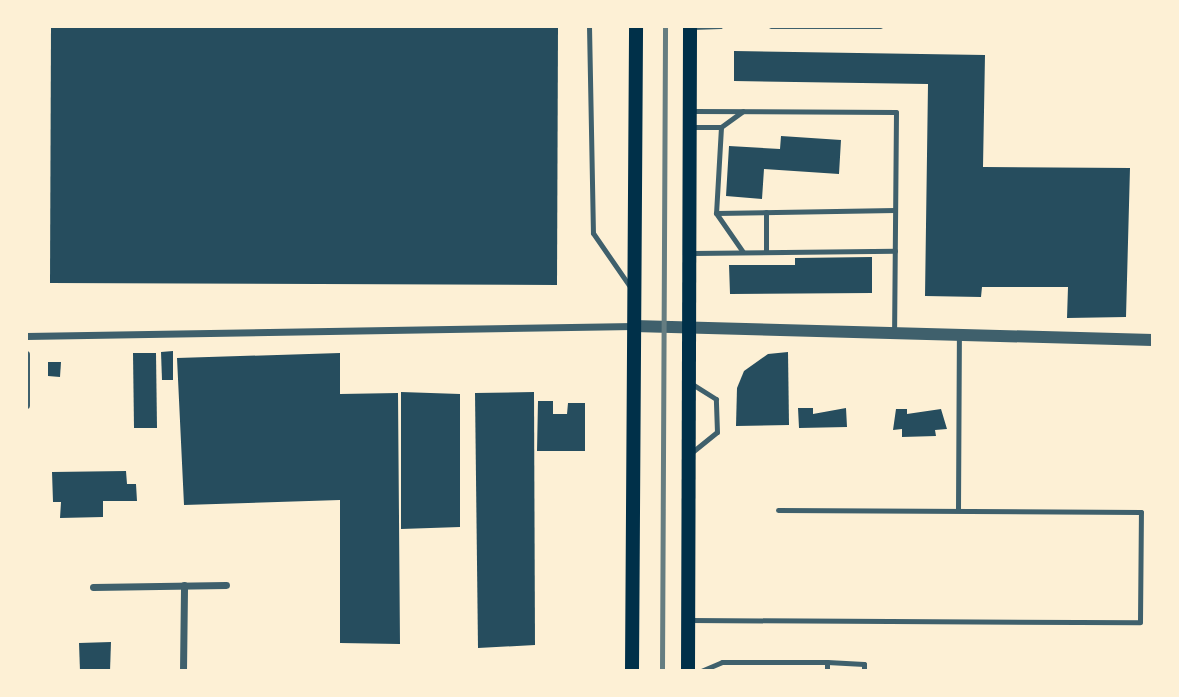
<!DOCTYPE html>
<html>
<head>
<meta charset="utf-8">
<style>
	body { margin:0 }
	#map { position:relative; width:1179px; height:697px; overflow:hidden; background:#fdf0d5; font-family:Overpass,sans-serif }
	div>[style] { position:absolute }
	.building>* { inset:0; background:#264d5e }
	.service>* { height:5px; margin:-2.5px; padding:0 2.5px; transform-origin:2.5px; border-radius:2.5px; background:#3f606c }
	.minor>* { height:7px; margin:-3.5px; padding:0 3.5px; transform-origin:3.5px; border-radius:3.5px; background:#3f606c }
	.tertiary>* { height:12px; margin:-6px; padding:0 6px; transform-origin:6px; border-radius:6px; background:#3f606c }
	.secondary>* { height:14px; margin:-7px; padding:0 7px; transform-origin:7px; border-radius:7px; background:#003049 }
	.rail>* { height:5px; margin:-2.5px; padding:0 2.5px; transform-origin:2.5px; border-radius:2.5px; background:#657d81 }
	span { translate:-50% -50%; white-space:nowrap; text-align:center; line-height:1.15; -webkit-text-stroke:7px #fdf0d5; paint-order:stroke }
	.frame { position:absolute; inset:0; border:28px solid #fdf0d5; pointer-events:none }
</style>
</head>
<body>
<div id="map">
	<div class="building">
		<i style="clip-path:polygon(51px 26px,558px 26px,557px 285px,50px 283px)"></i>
		<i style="clip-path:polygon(734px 51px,985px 55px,983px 167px,1130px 168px,1126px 317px,1067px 318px,1068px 287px,982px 287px,981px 297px,925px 296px,928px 84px,734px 81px)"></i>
		<i style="clip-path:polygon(781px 136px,841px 140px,839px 174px,764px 169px,762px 199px,726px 196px,729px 146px,780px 149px)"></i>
		<i style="clip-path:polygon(872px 257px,872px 293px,730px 294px,729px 265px,795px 265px,795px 258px)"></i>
		<i style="clip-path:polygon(173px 351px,173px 380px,162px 380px,161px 352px)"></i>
		<i style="clip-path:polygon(788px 352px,789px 425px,736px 426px,737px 388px,744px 371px,768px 354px)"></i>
		<i style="clip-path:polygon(133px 353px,156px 353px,157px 428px,134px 428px)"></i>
		<i style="clip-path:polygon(340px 353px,340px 394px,398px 393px,400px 644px,340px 643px,340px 500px,184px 505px,177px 358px)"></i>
		<i style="clip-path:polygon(48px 362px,61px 362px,60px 377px,48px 376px)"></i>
		<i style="clip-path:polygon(401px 392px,460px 394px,460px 527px,401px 529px)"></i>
		<i style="clip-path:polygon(534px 392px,535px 645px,478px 648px,475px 393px)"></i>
		<i style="clip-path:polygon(538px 401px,553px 401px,553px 414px,567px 414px,568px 403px,585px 403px,585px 451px,537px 451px)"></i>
		<i style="clip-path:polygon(798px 408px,813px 408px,813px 414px,846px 408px,847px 427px,799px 428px)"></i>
		<i style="clip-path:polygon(896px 409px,907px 409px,907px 414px,941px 409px,947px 429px,935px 430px,936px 436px,902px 437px,902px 429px,893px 430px)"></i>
		<i style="clip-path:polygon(126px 471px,127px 484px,136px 484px,137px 501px,103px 501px,103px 517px,60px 518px,61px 502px,53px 502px,52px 472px)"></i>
		<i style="clip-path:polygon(111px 642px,110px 671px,80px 671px,79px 643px)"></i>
	</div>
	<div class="service">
		<i style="left:589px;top:26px;width:207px;rotate:88.9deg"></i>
		<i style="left:593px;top:233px;width:67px;rotate:55.4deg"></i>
		<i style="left:771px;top:26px;width:109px"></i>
		<i style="left:693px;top:27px;width:27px;rotate:-2deg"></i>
		<i style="left:692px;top:111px;width:204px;rotate:0.3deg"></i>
		<i style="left:896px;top:112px;width:220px;rotate:90.5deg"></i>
		<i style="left:692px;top:127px;width:29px"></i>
		<i style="left:721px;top:127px;width:27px;rotate:-36deg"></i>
		<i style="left:721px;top:127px;width:86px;rotate:93.3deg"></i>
		<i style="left:716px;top:213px;width:179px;rotate:-1deg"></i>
		<i style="left:716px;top:213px;width:47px;rotate:55.3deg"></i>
		<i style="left:766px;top:251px;width:39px;rotate:-90deg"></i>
		<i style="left:692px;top:253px;width:203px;rotate:-0.6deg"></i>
		<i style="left:691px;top:453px;width:33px;rotate:-39deg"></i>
		<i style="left:717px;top:432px;width:33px;rotate:-92deg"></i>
		<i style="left:716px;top:399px;width:28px;rotate:-148deg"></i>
		<i style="left:958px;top:510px;width:176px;rotate:-89.7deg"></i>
		<i style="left:690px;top:620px;width:450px;rotate:0.3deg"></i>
		<i style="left:1140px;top:622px;width:110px;rotate:-89.5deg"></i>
		<i style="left:1141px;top:512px;width:363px;rotate:-179.7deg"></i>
		<i style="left:827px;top:662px;width:37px;rotate:3deg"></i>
		<i style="left:864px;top:664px;width:7px;rotate:90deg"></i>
		<i style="left:701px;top:671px;width:23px;rotate:-23deg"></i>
		<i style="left:722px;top:662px;width:105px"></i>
		<i style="left:827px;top:662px;width:9px;rotate:90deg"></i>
	</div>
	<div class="minor">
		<i style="left:26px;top:336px;width:608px;rotate:-0.94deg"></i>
		<i style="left:26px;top:354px;width:51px;rotate:90deg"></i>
		<i style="left:93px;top:587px;width:133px;rotate:-0.9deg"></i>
		<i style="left:183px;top:671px;width:86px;rotate:-89.3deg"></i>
	</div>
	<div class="tertiary">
		<i style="left:634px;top:326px;width:519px;rotate:1.55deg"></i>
	</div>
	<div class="secondary">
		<i style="left:632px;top:671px;width:645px;rotate:-89.64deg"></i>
		<i style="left:688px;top:671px;width:645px;rotate:-89.82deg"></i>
	</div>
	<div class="rail">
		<i style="left:662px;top:671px;width:645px;rotate:-89.73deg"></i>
	</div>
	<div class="frame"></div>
</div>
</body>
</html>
